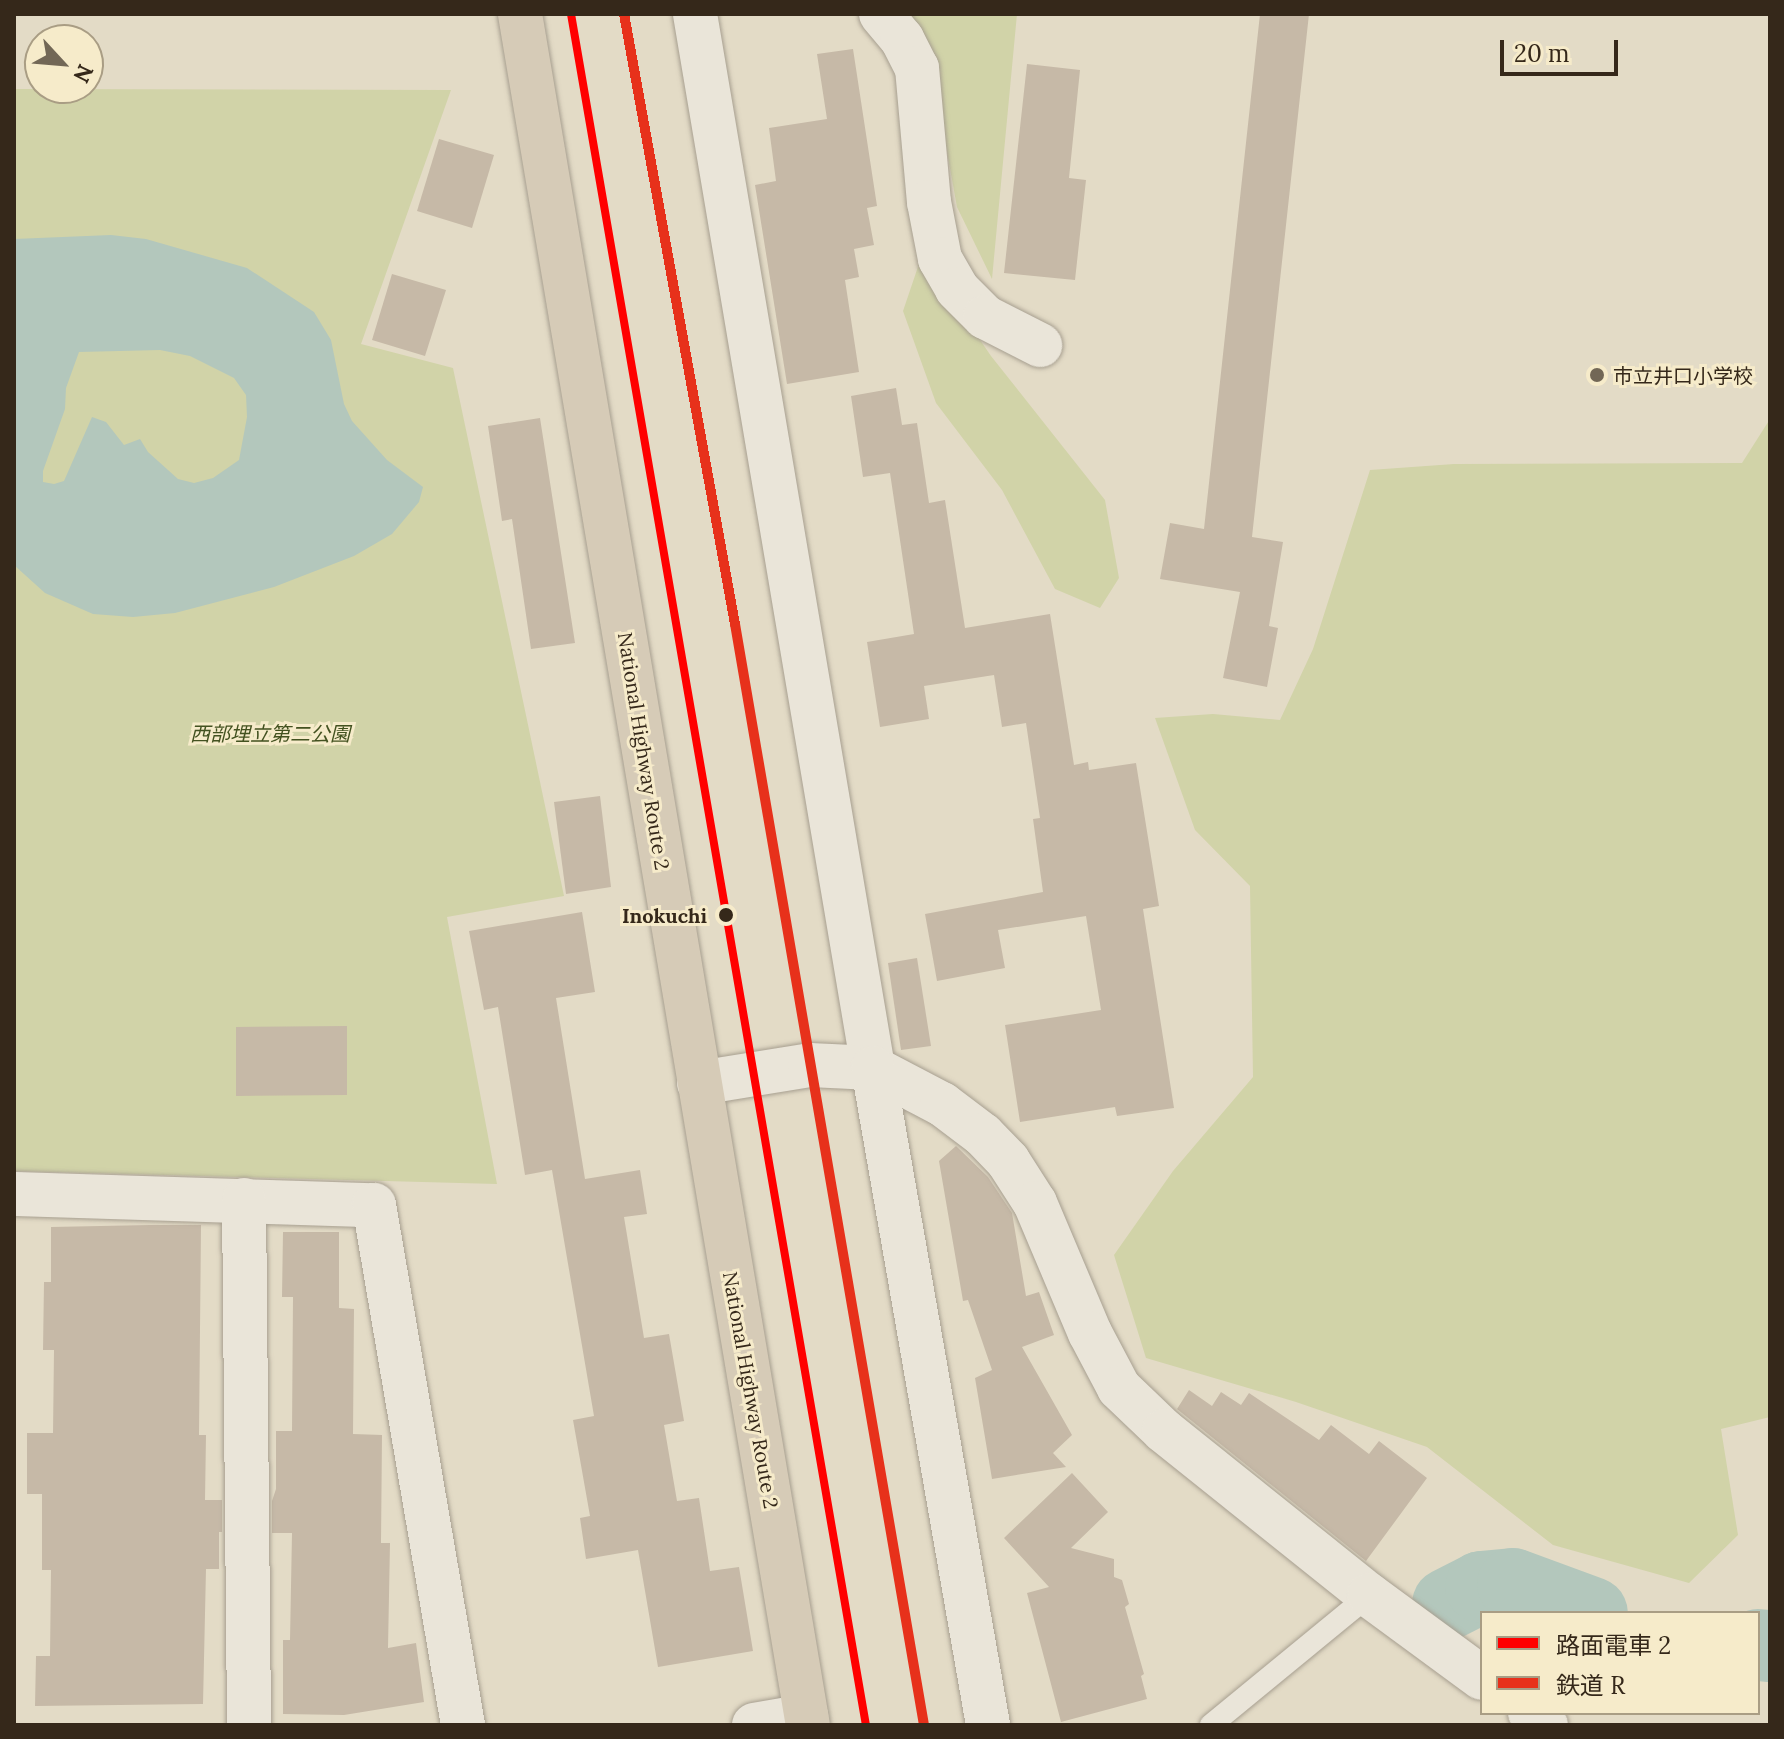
<!DOCTYPE html>
<html>
<head>
<meta charset="utf-8">
<style>
	body { margin:0 }
	#map { position:relative; width:1784px; height:1739px; overflow:hidden; background:#e3dbc6; font-family:Lora,"Noto Sans JP",serif }
	div>[style] { position:absolute }
	.green>* { inset:0; background:#d1d3a8 }
	.water>* { inset:0; background:#b3c7bc }
	.river>* { height:72px; margin:-36px; padding:0 36px; transform-origin:36px; border-radius:36px; background:#b3c7bc }
	.building>* { inset:0; background:#c6b9a7 }
	.roads { filter:drop-shadow(0 0 2px #a79f90) drop-shadow(0 0 2px #a79f90) }
	.lane>* { height:22px; margin:-11px; padding:0 11px; transform-origin:11px; border-radius:11px; background:#eae5d9 }
	.street>* { height:44px; margin:-22px; padding:0 22px; transform-origin:22px; border-radius:22px; background:#eae5d9 }
	.secondary>* { height:44px; margin:-22px; padding:0 22px; transform-origin:22px; border-radius:22px; background:#eae5d9 }
	.highway>* { height:44px; margin:-22px; padding:0 22px; transform-origin:22px; border-radius:22px; background:#d6cbb7 }
	.rail-1>* { height:10px; margin:-5px; padding:0 5px; transform-origin:5px; border-radius:5px; background:#e7311b }
	.tram-1>* { height:8px; margin:-4px; padding:0 4px; transform-origin:4px; border-radius:4px; background:#f00 }
	.dots>* { width:22px; height:22px; translate:-50% -50%; box-sizing:border-box; border:4px solid #f6ebca; border-radius:50% }
	span { translate:-50% -50%; white-space:nowrap; text-align:center; line-height:1.15; -webkit-text-stroke:6px #f6ebca; paint-order:stroke }
	.poi-label { font-size:20px; color:#35281a }
	.left { translate:0 -50%; text-align:left }
	.park-label { font-size:20px; color:#435220; font-style:italic }
	.street-label { font-size:20px; color:#35281a }
	.stop-label { font-size:20px; color:#35281a; font-weight:700 }
	.right { translate:-100% -50%; text-align:right }
	.frame { position:absolute; inset:0; border:16px solid #35281a; pointer-events:none }
	.legend { position:absolute; left:1480px; top:1611px; width:280px; height:104px; box-sizing:border-box; background:#f6ebca; border:2px solid #a99d84; margin:0; padding:10px 14px; list-style:none; font-size:24px; color:#35281a }
	.legend li { display:flex; align-items:center; gap:16px; height:40px }
	.legend b { width:40px; border:2px solid #a99d84 }
	.north { position:absolute; left:24px; top:24px; width:80px; height:80px; box-sizing:border-box; background:#f6ebca; border:2px solid #a99d84; border-radius:50%; rotate:116deg; font-size:22px; font-weight:700; line-height:32px; text-align:center; color:#35281a }
	.north::after { content:''; display:block; margin:auto; width:28px; height:36px; background:#726756; clip-path:polygon(50% 0,100% 100%,50% 72%,0 100%) }
	.scale { position:absolute; left:1500px; top:40px; width:118px; height:36px; box-sizing:border-box; border:4px solid #35281a; border-top:0; padding-left:10px; font-size:24px; line-height:28px; white-space:nowrap; color:#35281a; -webkit-text-stroke:6px #f6ebca; paint-order:stroke }
</style>
</head>
<body>
<div id="map">
	<div class="green">
		<i style="clip-path:polygon(906px 14px,1017px 14px,992px 279px,957px 207px,931px 64px)"></i>
		<i style="clip-path:polygon(14px 89px,451px 90px,361px 344px,453px 368px,564px 896px,447px 917px,497px 1184px,14px 1171px)"></i>
		<i style="clip-path:polygon(922px 255px,991px 356px,1105px 500px,1119px 578px,1100px 608px,1055px 589px,1002px 490px,936px 403px,903px 311px)"></i>
		<i style="clip-path:polygon(1770px 419px,1770px 1417px,1721px 1429px,1738px 1535px,1689px 1583px,1553px 1545px,1427px 1447px,1296px 1402px,1146px 1358px,1114px 1255px,1173px 1171px,1253px 1077px,1250px 886px,1195px 830px,1155px 718px,1213px 714px,1280px 720px,1313px 649px,1370px 470px,1454px 464px,1742px 463px)"></i>
	</div>
	<div class="water">
		<i style="clip-path:polygon(evenodd,111px 235px,146px 239px,247px 268px,314px 312px,331px 340px,344px 404px,352px 421px,387px 460px,423px 487px,419px 502px,392px 534px,354px 556px,274px 587px,175px 613px,133px 617px,93px 614px,45px 593px,14px 565px,14px 239px,111px 235px,160px 350px,190px 356px,234px 378px,246px 395px,247px 417px,239px 460px,213px 478px,194px 483px,178px 479px,148px 452px,140px 439px,124px 445px,106px 422px,92px 417px,64px 481px,54px 484px,43px 482px,43px 471px,65px 409px,66px 388px,79px 352px,160px 350px)"></i>
	</div>
	<div class="river">
		<i style="left:1448px;top:1604px;width:37px;rotate:-27deg"></i>
		<i style="left:1481px;top:1587px;width:32px;rotate:-5deg"></i>
		<i style="left:1513px;top:1584px;width:84px;rotate:20.2deg"></i>
		<i style="left:1758px;top:1645px;width:12px;rotate:5deg"></i>
	</div>
	<div class="building">
		<i style="clip-path:polygon(1260px 14px,1309px 14px,1252px 537px,1283px 542px,1269px 626px,1278px 628px,1267px 687px,1223px 678px,1240px 592px,1160px 579px,1170px 523px,1204px 529px)"></i>
		<i style="clip-path:polygon(853px 49px,877px 206px,867px 208px,874px 245px,854px 249px,859px 277px,845px 280px,859px 372px,787px 384px,755px 185px,776px 181px,769px 128px,827px 119px,817px 54px)"></i>
		<i style="clip-path:polygon(1027px 64px,1080px 70px,1069px 178px,1086px 180px,1075px 280px,1004px 273px)"></i>
		<i style="clip-path:polygon(439px 139px,494px 155px,472px 228px,417px 211px)"></i>
		<i style="clip-path:polygon(392px 274px,446px 290px,425px 356px,372px 340px)"></i>
		<i style="clip-path:polygon(896px 388px,902px 425px,917px 423px,929px 503px,945px 500px,965px 628px,1050px 614px,1074px 765px,1088px 762px,1089px 770px,1136px 763px,1159px 906px,1143px 909px,1174px 1108px,1117px 1116px,1115px 1107px,1020px 1122px,1005px 1025px,1101px 1010px,1086px 916px,998px 930px,1005px 968px,937px 981px,925px 914px,1043px 892px,1033px 819px,1040px 818px,1026px 723px,1002px 727px,994px 675px,924px 686px,929px 719px,880px 727px,867px 642px,914px 634px,890px 473px,863px 477px,851px 396px)"></i>
		<i style="clip-path:polygon(540px 418px,575px 643px,531px 649px,512px 519px,502px 521px,488px 426px)"></i>
		<i style="clip-path:polygon(600px 796px,611px 887px,566px 894px,554px 802px)"></i>
		<i style="clip-path:polygon(582px 912px,595px 992px,556px 998px,585px 1179px,640px 1170px,647px 1214px,624px 1217px,644px 1338px,669px 1334px,684px 1421px,664px 1425px,677px 1501px,699px 1498px,710px 1571px,739px 1567px,753px 1651px,658px 1667px,638px 1550px,586px 1559px,580px 1518px,590px 1516px,573px 1420px,594px 1416px,552px 1170px,525px 1175px,498px 1007px,484px 1010px,469px 931px)"></i>
		<i style="clip-path:polygon(917px 958px,931px 1046px,901px 1050px,888px 963px)"></i>
		<i style="clip-path:polygon(347px 1026px,347px 1095px,236px 1096px,236px 1027px)"></i>
		<i style="clip-path:polygon(956px 1146px,988px 1177px,1012px 1213px,1026px 1296px,1039px 1292px,1054px 1335px,1022px 1347px,1072px 1435px,1053px 1453px,1066px 1467px,992px 1479px,975px 1378px,992px 1370px,968px 1300px,963px 1301px,939px 1161px)"></i>
		<i style="clip-path:polygon(150px 1225px,201px 1225px,199px 1435px,206px 1435px,205px 1500px,222px 1500px,222px 1532px,219px 1532px,219px 1569px,206px 1569px,203px 1704px,35px 1706px,36px 1656px,50px 1656px,51px 1570px,42px 1570px,42px 1494px,27px 1494px,27px 1433px,53px 1433px,54px 1350px,43px 1350px,44px 1282px,51px 1282px,51px 1227px)"></i>
		<i style="clip-path:polygon(283px 1232px,339px 1232px,339px 1308px,354px 1309px,353px 1434px,382px 1435px,381px 1543px,390px 1543px,388px 1648px,416px 1643px,424px 1702px,344px 1715px,283px 1714px,283px 1640px,290px 1640px,292px 1533px,272px 1533px,272px 1501px,276px 1489px,276px 1431px,292px 1431px,293px 1297px,282px 1297px)"></i>
		<i style="clip-path:polygon(1189px 1390px,1212px 1406px,1221px 1392px,1241px 1405px,1249px 1393px,1319px 1440px,1331px 1425px,1369px 1454px,1379px 1441px,1427px 1478px,1366px 1561px,1177px 1409px)"></i>
		<i style="clip-path:polygon(1072px 1473px,1108px 1512px,1071px 1548px,1114px 1559px,1114px 1577px,1122px 1580px,1129px 1604px,1125px 1607px,1144px 1674px,1141px 1676px,1147px 1699px,1061px 1722px,1027px 1593px,1049px 1587px,1004px 1538px)"></i>
	</div>
	<div class="roads">
		<div class="lane">
			<i style="left:1211px;top:1725px;width:205px;rotate:-39.4deg"></i>
		</div>
		<div class="street">
			<i style="left:695px;top:14px;width:1069px;rotate:80.41deg"></i>
			<i style="left:881px;top:14px;width:33px;rotate:50deg"></i>
			<i style="left:902px;top:39px;width:33px;rotate:63deg"></i>
			<i style="left:917px;top:68px;width:135px;rotate:84.9deg"></i>
			<i style="left:929px;top:202px;width:58px;rotate:79.1deg"></i>
			<i style="left:940px;top:259px;width:34px;rotate:60deg"></i>
			<i style="left:957px;top:289px;width:40px;rotate:45deg"></i>
			<i style="left:985px;top:317px;width:62px;rotate:27deg"></i>
			<i style="left:699px;top:1083px;width:112px;rotate:-9.2deg"></i>
			<i style="left:810px;top:1065px;width:63px;rotate:2.7deg"></i>
			<i style="left:873px;top:1068px;width:78px;rotate:27.6deg"></i>
			<i style="left:942px;top:1104px;width:51px;rotate:37.1deg"></i>
			<i style="left:983px;top:1135px;width:36px;rotate:46deg"></i>
			<i style="left:1008px;top:1161px;width:50px;rotate:57.3deg"></i>
			<i style="left:1035px;top:1203px;width:141px;rotate:67.1deg"></i>
			<i style="left:1090px;top:1333px;width:62px;rotate:62.2deg"></i>
			<i style="left:1119px;top:1388px;width:62px;rotate:43.7deg"></i>
			<i style="left:1164px;top:1431px;width:263px;rotate:38.7deg"></i>
			<i style="left:1369px;top:1595px;width:140px;rotate:36.3deg"></i>
			<i style="left:14px;top:1194px;width:360px;rotate:1.8deg"></i>
			<i style="left:374px;top:1205px;width:528px;rotate:80.29deg"></i>
			<i style="left:244px;top:1200px;width:525px;rotate:89.45deg"></i>
			<i style="left:1530px;top:1713px;width:20px;rotate:37deg"></i>
			<i style="left:754px;top:1725px;width:53px;rotate:-9.8deg"></i>
		</div>
		<div class="secondary">
			<i style="left:873px;top:1068px;width:667px;rotate:80.07deg"></i>
		</div>
		<div class="highway">
			<i style="left:520px;top:14px;width:1735px;rotate:80.45deg"></i>
		</div>
	</div>
	<div class="rail-1">
		<i style="left:624px;top:14px;width:620px;rotate:79.69deg"></i>
		<i style="left:735px;top:624px;width:1117px;rotate:80.26deg"></i>
	</div>
	<div class="tram-1">
		<i style="left:571px;top:14px;width:1736px;rotate:80.22deg"></i>
	</div>
	<div class="dots">
		<i style="left:1597px;top:375px;background:#726756"></i>
		<i style="left:726px;top:915px;background:#35281a"></i>
	</div>
	<div class="poi-label">
		<span class="left" style="left:1613px;top:375px">市立井口小学校</span>
	</div>
	<div class="park-label">
		<span style="left:270px;top:733px">西部埋立第二公園</span>
	</div>
	<div class="street-label">
		<span style="left:644px;top:751px;rotate:81deg">National Highway Route 2</span>
		<span style="left:751px;top:1390px;rotate:80deg">National Highway Route 2</span>
	</div>
	<div class="stop-label">
		<span class="right" style="left:707px;top:915px">Inokuchi</span>
	</div>
	<div class="frame"></div>
	<ul class="legend">
	<li><b style="height:10px;background:#f00"></b>路面電車 2</li>
	<li><b style="height:10px;background:#e7311b"></b>鉄道 R</li>
	</ul>
	<div class="north">N</div>
	<div class="scale">20 m</div>
</div>
</body>
</html>
